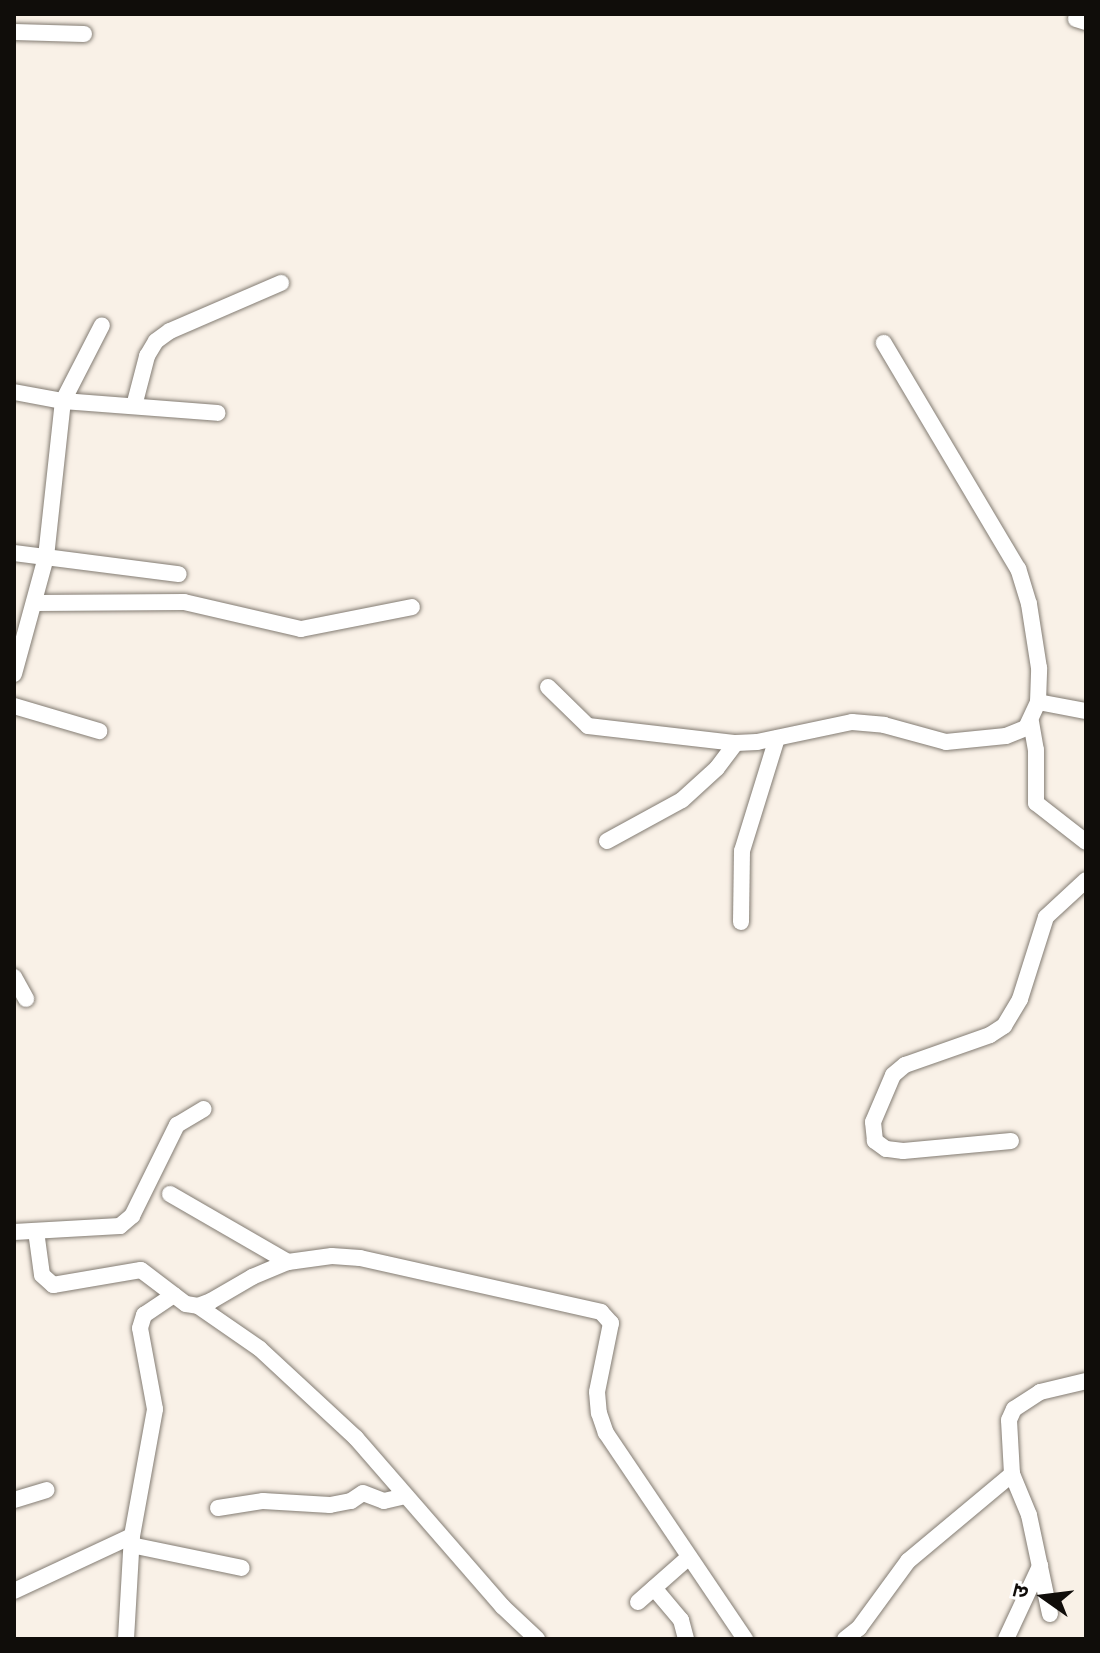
<!DOCTYPE html>
<html>
<head>
<meta charset="utf-8">
<style>
	body { margin:0 }
	#map { position:relative; width:1100px; height:1653px; overflow:hidden; background:#f9f1e7; font-family:"Fira Sans Condensed","Noto Sans Devanagari",sans-serif }
	div>[style] { position:absolute }
	.roads { filter:drop-shadow(0 0 2px #837c73) drop-shadow(0 0 2px #837c73) }
	.minor>* { height:16px; margin:-8px; padding:0 8px; transform-origin:8px; border-radius:8px; background:#fff }
	span { translate:-50% -50%; white-space:nowrap; text-align:center; line-height:1.15; -webkit-text-stroke:7px #fff; paint-order:stroke }
	.frame { position:absolute; inset:0; border:16px solid #100d0a; pointer-events:none }
	.north { position:absolute; left:1004px; top:1557px; width:80px; height:80px; -webkit-text-stroke:6px #fff; paint-order:stroke; rotate:284deg; font-size:22px; font-weight:700; line-height:32px; text-align:center; color:#100d0a }
	.north::after { content:''; display:block; margin:auto; width:28px; height:36px; background:#100d0a; clip-path:polygon(50% 0,100% 100%,50% 72%,0 100%) }
</style>
</head>
<body>
<div id="map">
	<div class="roads">
		<div class="minor">
			<i style="left:1076px;top:19px;width:10px;rotate:17deg"></i>
			<i style="left:14px;top:32px;width:70px;rotate:1.6deg"></i>
			<i style="left:14px;top:392px;width:50px;rotate:10.4deg"></i>
			<i style="left:63px;top:401px;width:155px;rotate:4.4deg"></i>
			<i style="left:134px;top:406px;width:52px;rotate:-75.4deg"></i>
			<i style="left:147px;top:356px;width:17px;rotate:-59deg"></i>
			<i style="left:156px;top:341px;width:17px;rotate:-36deg"></i>
			<i style="left:170px;top:331px;width:121px;rotate:-23.4deg"></i>
			<i style="left:14px;top:553px;width:166px;rotate:7.3deg"></i>
			<i style="left:36px;top:603px;width:148px;rotate:-0.4deg"></i>
			<i style="left:184px;top:602px;width:120px;rotate:13deg"></i>
			<i style="left:301px;top:629px;width:113px;rotate:-11.2deg"></i>
			<i style="left:14px;top:674px;width:121px;rotate:-74.7deg"></i>
			<i style="left:46px;top:557px;width:157px;rotate:-83.8deg"></i>
			<i style="left:63px;top:401px;width:85px;rotate:-62.8deg"></i>
			<i style="left:548px;top:687px;width:56px;rotate:44.3deg"></i>
			<i style="left:588px;top:726px;width:149px;rotate:6.6deg"></i>
			<i style="left:736px;top:743px;width:21px;rotate:-3deg"></i>
			<i style="left:757px;top:742px;width:97px;rotate:-11.9deg"></i>
			<i style="left:852px;top:722px;width:32px;rotate:5deg"></i>
			<i style="left:884px;top:725px;width:64px;rotate:15.3deg"></i>
			<i style="left:946px;top:742px;width:60px;rotate:-5.7deg"></i>
			<i style="left:1006px;top:736px;width:22px;rotate:-22deg"></i>
			<i style="left:1026px;top:728px;width:29px;rotate:-65deg"></i>
			<i style="left:1038px;top:702px;width:34px;rotate:-88deg"></i>
			<i style="left:1039px;top:668px;width:65px;rotate:-98.9deg"></i>
			<i style="left:1029px;top:604px;width:37px;rotate:-107deg"></i>
			<i style="left:1018px;top:569px;width:263px;rotate:-120.7deg"></i>
			<i style="left:1038px;top:702px;width:49px;rotate:10.6deg"></i>
			<i style="left:14px;top:706px;width:89px;rotate:16.4deg"></i>
			<i style="left:1031px;top:722px;width:28px;rotate:80deg"></i>
			<i style="left:1036px;top:750px;width:53px;rotate:90deg"></i>
			<i style="left:1036px;top:803px;width:63px;rotate:38deg"></i>
			<i style="left:607px;top:841px;width:85px;rotate:-28.7deg"></i>
			<i style="left:682px;top:800px;width:47px;rotate:-42.4deg"></i>
			<i style="left:717px;top:768px;width:31px;rotate:-53deg"></i>
			<i style="left:741px;top:922px;width:71px;rotate:-89.2deg"></i>
			<i style="left:742px;top:851px;width:118px;rotate:-72.8deg"></i>
			<i style="left:14px;top:977px;width:25px;rotate:61deg"></i>
			<i style="left:1011px;top:1141px;width:108px;rotate:174.7deg"></i>
			<i style="left:903px;top:1151px;width:17px;rotate:-173deg"></i>
			<i style="left:886px;top:1149px;width:14px;rotate:-144deg"></i>
			<i style="left:875px;top:1141px;width:19px;rotate:-96deg"></i>
			<i style="left:873px;top:1122px;width:51px;rotate:-66.9deg"></i>
			<i style="left:893px;top:1075px;width:16px;rotate:-40deg"></i>
			<i style="left:905px;top:1065px;width:90px;rotate:-19.4deg"></i>
			<i style="left:990px;top:1035px;width:17px;rotate:-33deg"></i>
			<i style="left:1004px;top:1026px;width:31px;rotate:-59deg"></i>
			<i style="left:1020px;top:999px;width:86px;rotate:-72.4deg"></i>
			<i style="left:1046px;top:917px;width:54px;rotate:-42.8deg"></i>
			<i style="left:170px;top:1194px;width:136px;rotate:30deg"></i>
			<i style="left:36px;top:1231px;width:44px;rotate:82.2deg"></i>
			<i style="left:42px;top:1275px;width:15px;rotate:42deg"></i>
			<i style="left:53px;top:1285px;width:89px;rotate:-9.7deg"></i>
			<i style="left:141px;top:1270px;width:56px;rotate:37.1deg"></i>
			<i style="left:186px;top:1304px;width:12px;rotate:9deg"></i>
			<i style="left:198px;top:1306px;width:14px;rotate:-21deg"></i>
			<i style="left:211px;top:1301px;width:48px;rotate:-30.3deg"></i>
			<i style="left:252px;top:1277px;width:39px;rotate:-23deg"></i>
			<i style="left:288px;top:1262px;width:44px;rotate:-7.8deg"></i>
			<i style="left:332px;top:1256px;width:28px;rotate:4deg"></i>
			<i style="left:360px;top:1258px;width:247px;rotate:12.6deg"></i>
			<i style="left:601px;top:1312px;width:15px;rotate:48deg"></i>
			<i style="left:611px;top:1323px;width:70px;rotate:101.5deg"></i>
			<i style="left:597px;top:1392px;width:21px;rotate:85deg"></i>
			<i style="left:599px;top:1413px;width:21px;rotate:71deg"></i>
			<i style="left:606px;top:1433px;width:249px;rotate:56deg"></i>
			<i style="left:14px;top:1232px;width:106px;rotate:-3.2deg"></i>
			<i style="left:120px;top:1226px;width:16px;rotate:-40deg"></i>
			<i style="left:132px;top:1216px;width:102px;rotate:-63.7deg"></i>
			<i style="left:177px;top:1125px;width:31px;rotate:-31deg"></i>
			<i style="left:198px;top:1306px;width:75px;rotate:34.7deg"></i>
			<i style="left:260px;top:1349px;width:131px;rotate:42.8deg"></i>
			<i style="left:356px;top:1438px;width:223px;rotate:49deg"></i>
			<i style="left:502px;top:1606px;width:48px;rotate:43.3deg"></i>
			<i style="left:14px;top:1500px;width:34px;rotate:-17deg"></i>
			<i style="left:218px;top:1508px;width:46px;rotate:-8.8deg"></i>
			<i style="left:263px;top:1501px;width:67px;rotate:3.4deg"></i>
			<i style="left:330px;top:1505px;width:21px;rotate:-11deg"></i>
			<i style="left:351px;top:1501px;width:14px;rotate:-34deg"></i>
			<i style="left:363px;top:1493px;width:22px;rotate:21deg"></i>
			<i style="left:384px;top:1501px;width:22px;rotate:-13deg"></i>
			<i style="left:131px;top:1545px;width:113px;rotate:11.7deg"></i>
			<i style="left:654px;top:1588px;width:42px;rotate:49.8deg"></i>
			<i style="left:681px;top:1620px;width:20px;rotate:75deg"></i>
			<i style="left:14px;top:1591px;width:130px;rotate:-25deg"></i>
			<i style="left:638px;top:1602px;width:68px;rotate:-41.4deg"></i>
			<i style="left:1050px;top:1614px;width:101px;rotate:-102deg"></i>
			<i style="left:1029px;top:1515px;width:44px;rotate:-112.5deg"></i>
			<i style="left:1012px;top:1474px;width:54px;rotate:-93.2deg"></i>
			<i style="left:1009px;top:1420px;width:12px;rotate:-66deg"></i>
			<i style="left:1014px;top:1409px;width:31px;rotate:-33deg"></i>
			<i style="left:1040px;top:1392px;width:47px;rotate:-13.4deg"></i>
			<i style="left:126px;top:1639px;width:103px;rotate:-86.7deg"></i>
			<i style="left:132px;top:1536px;width:129px;rotate:-79.7deg"></i>
			<i style="left:155px;top:1409px;width:82px;rotate:-100.5deg"></i>
			<i style="left:140px;top:1328px;width:14px;rotate:-73deg"></i>
			<i style="left:144px;top:1315px;width:36px;rotate:-34deg"></i>
			<i style="left:845px;top:1639px;width:18px;rotate:-38deg"></i>
			<i style="left:859px;top:1628px;width:83px;rotate:-53.8deg"></i>
			<i style="left:908px;top:1561px;width:136px;rotate:-39.9deg"></i>
			<i style="left:1006px;top:1639px;width:81px;rotate:-65deg"></i>
		</div>
	</div>
	<div class="frame"></div>
	<div class="north">उ</div>
</div>
</body>
</html>
